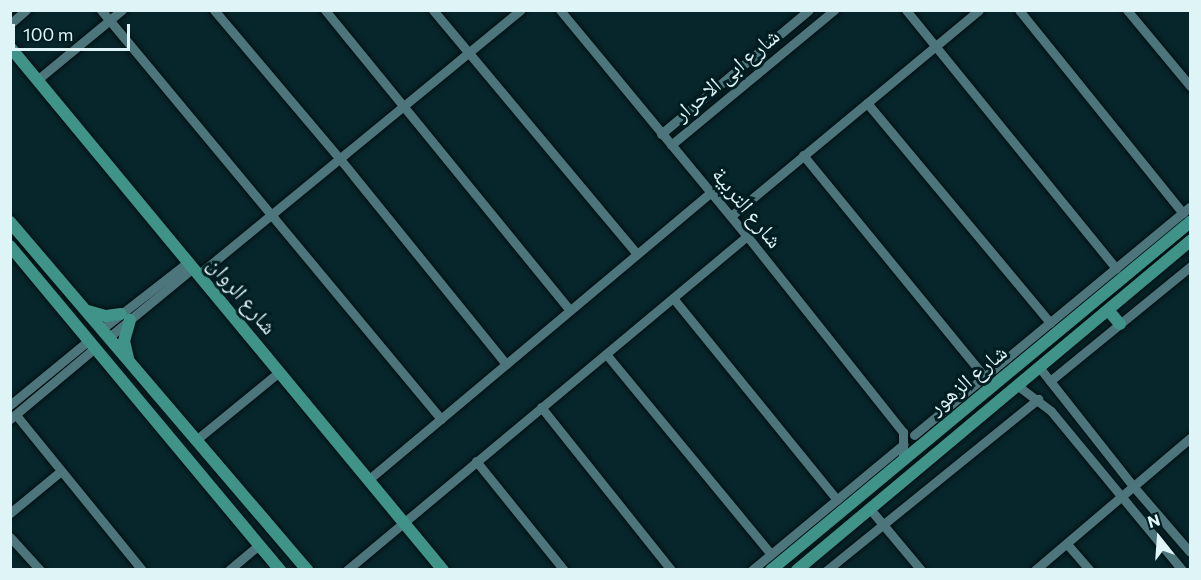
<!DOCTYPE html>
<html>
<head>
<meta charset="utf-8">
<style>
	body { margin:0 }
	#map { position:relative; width:1201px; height:580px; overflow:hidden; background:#07262b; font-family:Commissioner,"Noto Naskh Arabic",sans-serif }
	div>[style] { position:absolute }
	.roads { filter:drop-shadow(0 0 2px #000e11) drop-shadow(0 0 2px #000e11) }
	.minor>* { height:9px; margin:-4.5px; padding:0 4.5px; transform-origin:4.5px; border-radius:4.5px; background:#4d767c }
	.major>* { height:12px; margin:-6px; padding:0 6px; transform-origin:6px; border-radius:6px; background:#3f9389 }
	span { translate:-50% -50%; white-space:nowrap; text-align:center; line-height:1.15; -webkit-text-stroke:6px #001d21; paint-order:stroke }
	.street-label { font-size:22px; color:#dff4f7 }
	.frame { position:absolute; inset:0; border:12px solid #dff4f7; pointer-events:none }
	.north { position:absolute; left:1129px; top:508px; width:60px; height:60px; -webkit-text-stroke:4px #001d21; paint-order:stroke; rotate:343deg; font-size:16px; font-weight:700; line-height:24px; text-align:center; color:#dff4f7 }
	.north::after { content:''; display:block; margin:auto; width:21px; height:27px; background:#dff4f7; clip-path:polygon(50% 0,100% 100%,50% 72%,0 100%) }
	.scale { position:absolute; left:12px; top:24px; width:118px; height:27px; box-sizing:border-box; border:3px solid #dff4f7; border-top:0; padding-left:8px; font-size:18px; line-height:21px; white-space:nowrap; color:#dff4f7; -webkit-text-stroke:4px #001d21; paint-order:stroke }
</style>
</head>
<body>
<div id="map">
	<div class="roads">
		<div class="minor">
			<i style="left:101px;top:10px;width:532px;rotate:50.26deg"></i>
			<i style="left:214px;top:10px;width:195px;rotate:49.8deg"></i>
			<i style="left:340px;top:159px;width:264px;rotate:51deg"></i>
			<i style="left:325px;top:10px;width:387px;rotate:50.8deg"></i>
			<i style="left:433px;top:10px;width:318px;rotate:50.1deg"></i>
			<i style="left:560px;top:10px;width:293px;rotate:50.4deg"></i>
			<i style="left:747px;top:236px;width:251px;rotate:51.5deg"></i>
			<i style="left:903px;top:432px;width:28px;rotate:90deg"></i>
			<i style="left:906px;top:10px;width:333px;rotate:50.9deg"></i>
			<i style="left:1019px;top:10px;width:261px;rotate:51.1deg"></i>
			<i style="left:1127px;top:10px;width:99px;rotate:50.3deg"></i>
			<i style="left:10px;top:24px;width:21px;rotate:-41deg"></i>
			<i style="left:37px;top:80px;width:110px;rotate:-39.5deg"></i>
			<i style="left:867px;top:103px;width:286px;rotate:50.2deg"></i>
			<i style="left:661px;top:134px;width:193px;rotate:-40deg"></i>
			<i style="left:671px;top:145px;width:212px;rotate:-39.6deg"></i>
			<i style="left:803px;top:155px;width:287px;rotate:50.7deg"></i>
			<i style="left:731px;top:216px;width:322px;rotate:-39.7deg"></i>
			<i style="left:199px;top:274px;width:416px;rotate:-39.4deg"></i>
			<i style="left:673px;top:298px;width:260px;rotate:50.9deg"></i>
			<i style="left:102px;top:329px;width:109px;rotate:-37.9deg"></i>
			<i style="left:109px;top:337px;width:109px;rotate:-39.4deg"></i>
			<i style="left:606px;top:354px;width:259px;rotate:50.5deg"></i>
			<i style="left:1039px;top:367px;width:152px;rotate:51.7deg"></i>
			<i style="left:1133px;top:486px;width:87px;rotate:49.2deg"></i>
			<i style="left:1050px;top:381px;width:181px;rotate:-39.2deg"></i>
			<i style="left:1018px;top:386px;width:41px;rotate:37.1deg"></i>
			<i style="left:1051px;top:411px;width:206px;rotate:50.5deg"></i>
			<i style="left:10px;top:405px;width:102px;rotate:-39.4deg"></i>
			<i style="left:541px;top:407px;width:208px;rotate:51.4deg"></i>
			<i style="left:16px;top:415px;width:200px;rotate:50.9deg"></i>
			<i style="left:10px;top:419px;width:111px;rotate:-39.9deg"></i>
			<i style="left:914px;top:435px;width:358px;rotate:-39.6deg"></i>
			<i style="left:196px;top:440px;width:107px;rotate:-39.3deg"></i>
			<i style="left:476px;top:461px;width:140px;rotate:51.1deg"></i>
			<i style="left:368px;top:480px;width:448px;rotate:-40deg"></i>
			<i style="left:870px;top:509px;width:80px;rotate:50.1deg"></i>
			<i style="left:10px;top:513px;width:66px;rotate:-39.5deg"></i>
			<i style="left:10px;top:537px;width:45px;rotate:47.7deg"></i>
			<i style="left:1067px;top:544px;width:35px;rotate:49deg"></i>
			<i style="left:229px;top:570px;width:40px;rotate:-40deg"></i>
			<i style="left:347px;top:570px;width:521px;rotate:-39.86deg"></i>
			<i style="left:752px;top:570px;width:197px;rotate:-39.7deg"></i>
			<i style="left:827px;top:570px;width:272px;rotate:-39deg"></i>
			<i style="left:1035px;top:570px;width:204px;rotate:-40.4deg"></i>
		</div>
		<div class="major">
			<i style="left:10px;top:47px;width:679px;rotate:50.38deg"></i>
			<i style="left:10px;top:222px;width:458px;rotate:49.5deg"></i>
			<i style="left:10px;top:246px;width:422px;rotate:50.2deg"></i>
			<i style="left:88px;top:311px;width:19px;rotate:16deg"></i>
			<i style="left:106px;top:316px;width:15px;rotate:-8deg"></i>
			<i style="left:1109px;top:311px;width:17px;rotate:50deg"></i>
			<i style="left:128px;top:358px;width:17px;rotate:-103deg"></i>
			<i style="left:124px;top:341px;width:22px;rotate:-74deg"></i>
			<i style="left:771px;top:570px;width:545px;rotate:-39.71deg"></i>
			<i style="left:797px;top:570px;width:513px;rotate:-39.93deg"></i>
		</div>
	</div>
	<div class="street-label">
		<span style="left:726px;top:74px;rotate:-40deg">شارع ابی الاحرار</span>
		<span style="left:748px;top:207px;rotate:51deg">شارع التربية</span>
		<span style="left:243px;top:295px;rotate:50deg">شارع الروان</span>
		<span style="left:967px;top:379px;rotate:-40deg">شارع الزهور</span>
	</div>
	<div class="frame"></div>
	<div class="north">N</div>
	<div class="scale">100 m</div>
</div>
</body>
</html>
